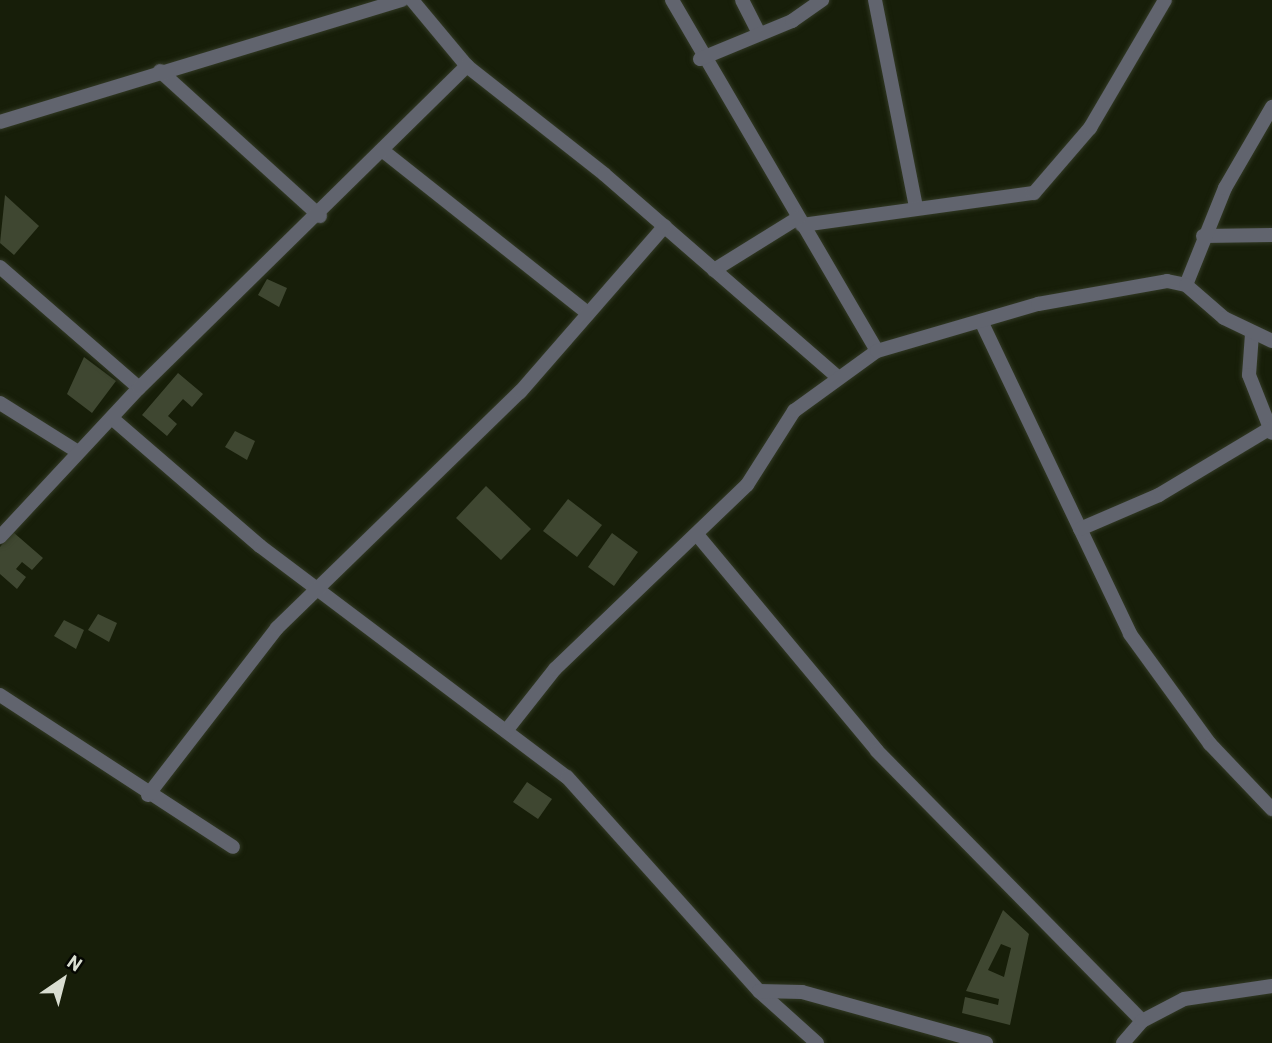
<!DOCTYPE html>
<html>
<head>
<meta charset="utf-8">
<style>
	body { margin:0 }
	#map { position:relative; width:1272px; height:1043px; overflow:hidden; background:#171e09; font-family:Barlow,sans-serif }
	div>[style] { position:absolute }
	.building>* { inset:0; background:#3f4731 }
	.roads { filter:drop-shadow(0 0 2px #323925) drop-shadow(0 0 2px #323925) }
	.minor>* { height:14px; margin:-7px; padding:0 7px; transform-origin:7px; border-radius:7px; background:#61646e }
	span { translate:-50% -50%; white-space:nowrap; text-align:center; line-height:1.15; -webkit-text-stroke:7px #050702; paint-order:stroke }
	.north { position:absolute; left:28px; top:945px; width:70px; height:70px; -webkit-text-stroke:5px #050702; paint-order:stroke; rotate:35deg; font-size:19px; font-weight:700; line-height:28px; text-align:center; color:#d9ded1 }
	.north::after { content:''; display:block; margin:auto; width:24px; height:32px; background:#d9ded1; clip-path:polygon(50% 0,100% 100%,50% 72%,0 100%) }
</style>
</head>
<body>
<div id="map">
	<div class="building">
		<i style="clip-path:polygon(5px 195px,39px 226px,14px 255px,0 243px)"></i>
		<i style="clip-path:polygon(267px 279px,287px 288px,279px 307px,258px 295px)"></i>
		<i style="clip-path:polygon(84px 357px,116px 381px,92px 413px,67px 394px)"></i>
		<i style="clip-path:polygon(178px 373px,203px 394px,192px 407px,183px 399px,168px 416px,177px 424px,167px 436px,142px 415px)"></i>
		<i style="clip-path:polygon(235px 431px,255px 441px,247px 460px,225px 447px)"></i>
		<i style="clip-path:polygon(486px 486px,531px 529px,501px 560px,456px 518px)"></i>
		<i style="clip-path:polygon(568px 499px,602px 525px,577px 557px,543px 531px)"></i>
		<i style="clip-path:polygon(13px 532px,43px 558px,32px 570px,22px 562px,16px 569px,26px 577px,17px 589px,0 574px,0 547px)"></i>
		<i style="clip-path:polygon(612px 533px,638px 552px,614px 586px,588px 567px)"></i>
		<i style="clip-path:polygon(98px 614px,117px 623px,109px 642px,88px 630px)"></i>
		<i style="clip-path:polygon(64px 620px,84px 630px,76px 649px,54px 636px)"></i>
		<i style="clip-path:polygon(527px 782px,552px 799px,538px 819px,513px 802px)"></i>
		<i style="clip-path:polygon(evenodd,1003px 910px,1029px 934px,1010px 1025px,962px 1013px,965px 997px,998px 1005px,999px 999px,966px 991px,1003px 910px,1001px 944px,1011px 948px,1004px 977px,988px 970px,1001px 944px)"></i>
	</div>
	<div class="roads">
		<div class="minor">
			<i style="left:412px;top:0;width:86px;rotate:50.2deg"></i>
			<i style="left:467px;top:66px;width:174px;rotate:38.2deg"></i>
			<i style="left:604px;top:174px;width:308px;rotate:41deg"></i>
			<i style="left:672px;top:0;width:406px;rotate:59.7deg"></i>
			<i style="left:742px;top:0;width:38px;rotate:63deg"></i>
			<i style="left:875px;top:0;width:212px;rotate:78.8deg"></i>
			<i style="left:700px;top:59px;width:100px;rotate:-22.4deg"></i>
			<i style="left:792px;top:21px;width:37px;rotate:-35deg"></i>
			<i style="left:160px;top:71px;width:216px;rotate:42.2deg"></i>
			<i style="left:0;top:122px;width:420px;rotate:-16.9deg"></i>
			<i style="left:382px;top:150px;width:263px;rotate:38.4deg"></i>
			<i style="left:802px;top:225px;width:234px;rotate:-7.9deg"></i>
			<i style="left:1034px;top:193px;width:86px;rotate:-49.3deg"></i>
			<i style="left:1090px;top:128px;width:148px;rotate:-59.6deg"></i>
			<i style="left:1203px;top:236px;width:69px;rotate:-0.8deg"></i>
			<i style="left:0;top:267px;width:184px;rotate:41deg"></i>
			<i style="left:714px;top:270px;width:99px;rotate:-31.8deg"></i>
			<i style="left:1186px;top:285px;width:105px;rotate:-68.1deg"></i>
			<i style="left:1225px;top:188px;width:94px;rotate:-59.9deg"></i>
			<i style="left:981px;top:321px;width:347px;rotate:64.5deg"></i>
			<i style="left:1130px;top:634px;width:136px;rotate:54deg"></i>
			<i style="left:1210px;top:744px;width:90px;rotate:46.4deg"></i>
			<i style="left:1252px;top:334px;width:41px;rotate:94.2deg"></i>
			<i style="left:1249px;top:375px;width:62px;rotate:68.4deg"></i>
			<i style="left:0;top:403px;width:92px;rotate:32.1deg"></i>
			<i style="left:114px;top:420px;width:193px;rotate:40.8deg"></i>
			<i style="left:260px;top:546px;width:384px;rotate:37deg"></i>
			<i style="left:567px;top:777px;width:288px;rotate:48.1deg"></i>
			<i style="left:759px;top:991px;width:78px;rotate:41.9deg"></i>
			<i style="left:1080px;top:529px;width:86px;rotate:-23.3deg"></i>
			<i style="left:1159px;top:495px;width:128px;rotate:-31deg"></i>
			<i style="left:0;top:537px;width:204px;rotate:-47deg"></i>
			<i style="left:139px;top:388px;width:460px;rotate:-44.5deg"></i>
			<i style="left:699px;top:537px;width:278px;rotate:50.2deg"></i>
			<i style="left:877px;top:751px;width:378px;rotate:45.5deg"></i>
			<i style="left:0;top:695px;width:278px;rotate:33.1deg"></i>
			<i style="left:506px;top:731px;width:79px;rotate:-51.7deg"></i>
			<i style="left:555px;top:669px;width:266px;rotate:-43.8deg"></i>
			<i style="left:747px;top:485px;width:88px;rotate:-57.6deg"></i>
			<i style="left:794px;top:411px;width:102px;rotate:-35.9deg"></i>
			<i style="left:877px;top:351px;width:168px;rotate:-16.3deg"></i>
			<i style="left:1038px;top:304px;width:131px;rotate:-10.1deg"></i>
			<i style="left:1167px;top:281px;width:19px;rotate:12deg"></i>
			<i style="left:1186px;top:285px;width:50px;rotate:41deg"></i>
			<i style="left:1224px;top:318px;width:53px;rotate:25.6deg"></i>
			<i style="left:148px;top:795px;width:211px;rotate:-52.3deg"></i>
			<i style="left:277px;top:628px;width:339px;rotate:-44.2deg"></i>
			<i style="left:520px;top:392px;width:220px;rotate:-48.9deg"></i>
			<i style="left:759px;top:991px;width:43px;rotate:1.3deg"></i>
			<i style="left:802px;top:992px;width:191px;rotate:15.5deg"></i>
			<i style="left:1123px;top:1043px;width:29px;rotate:-49deg"></i>
			<i style="left:1142px;top:1021px;width:47px;rotate:-27.6deg"></i>
			<i style="left:1184px;top:999px;width:89px;rotate:-8.4deg"></i>
		</div>
	</div>
	<div class="north">N</div>
</div>
</body>
</html>
